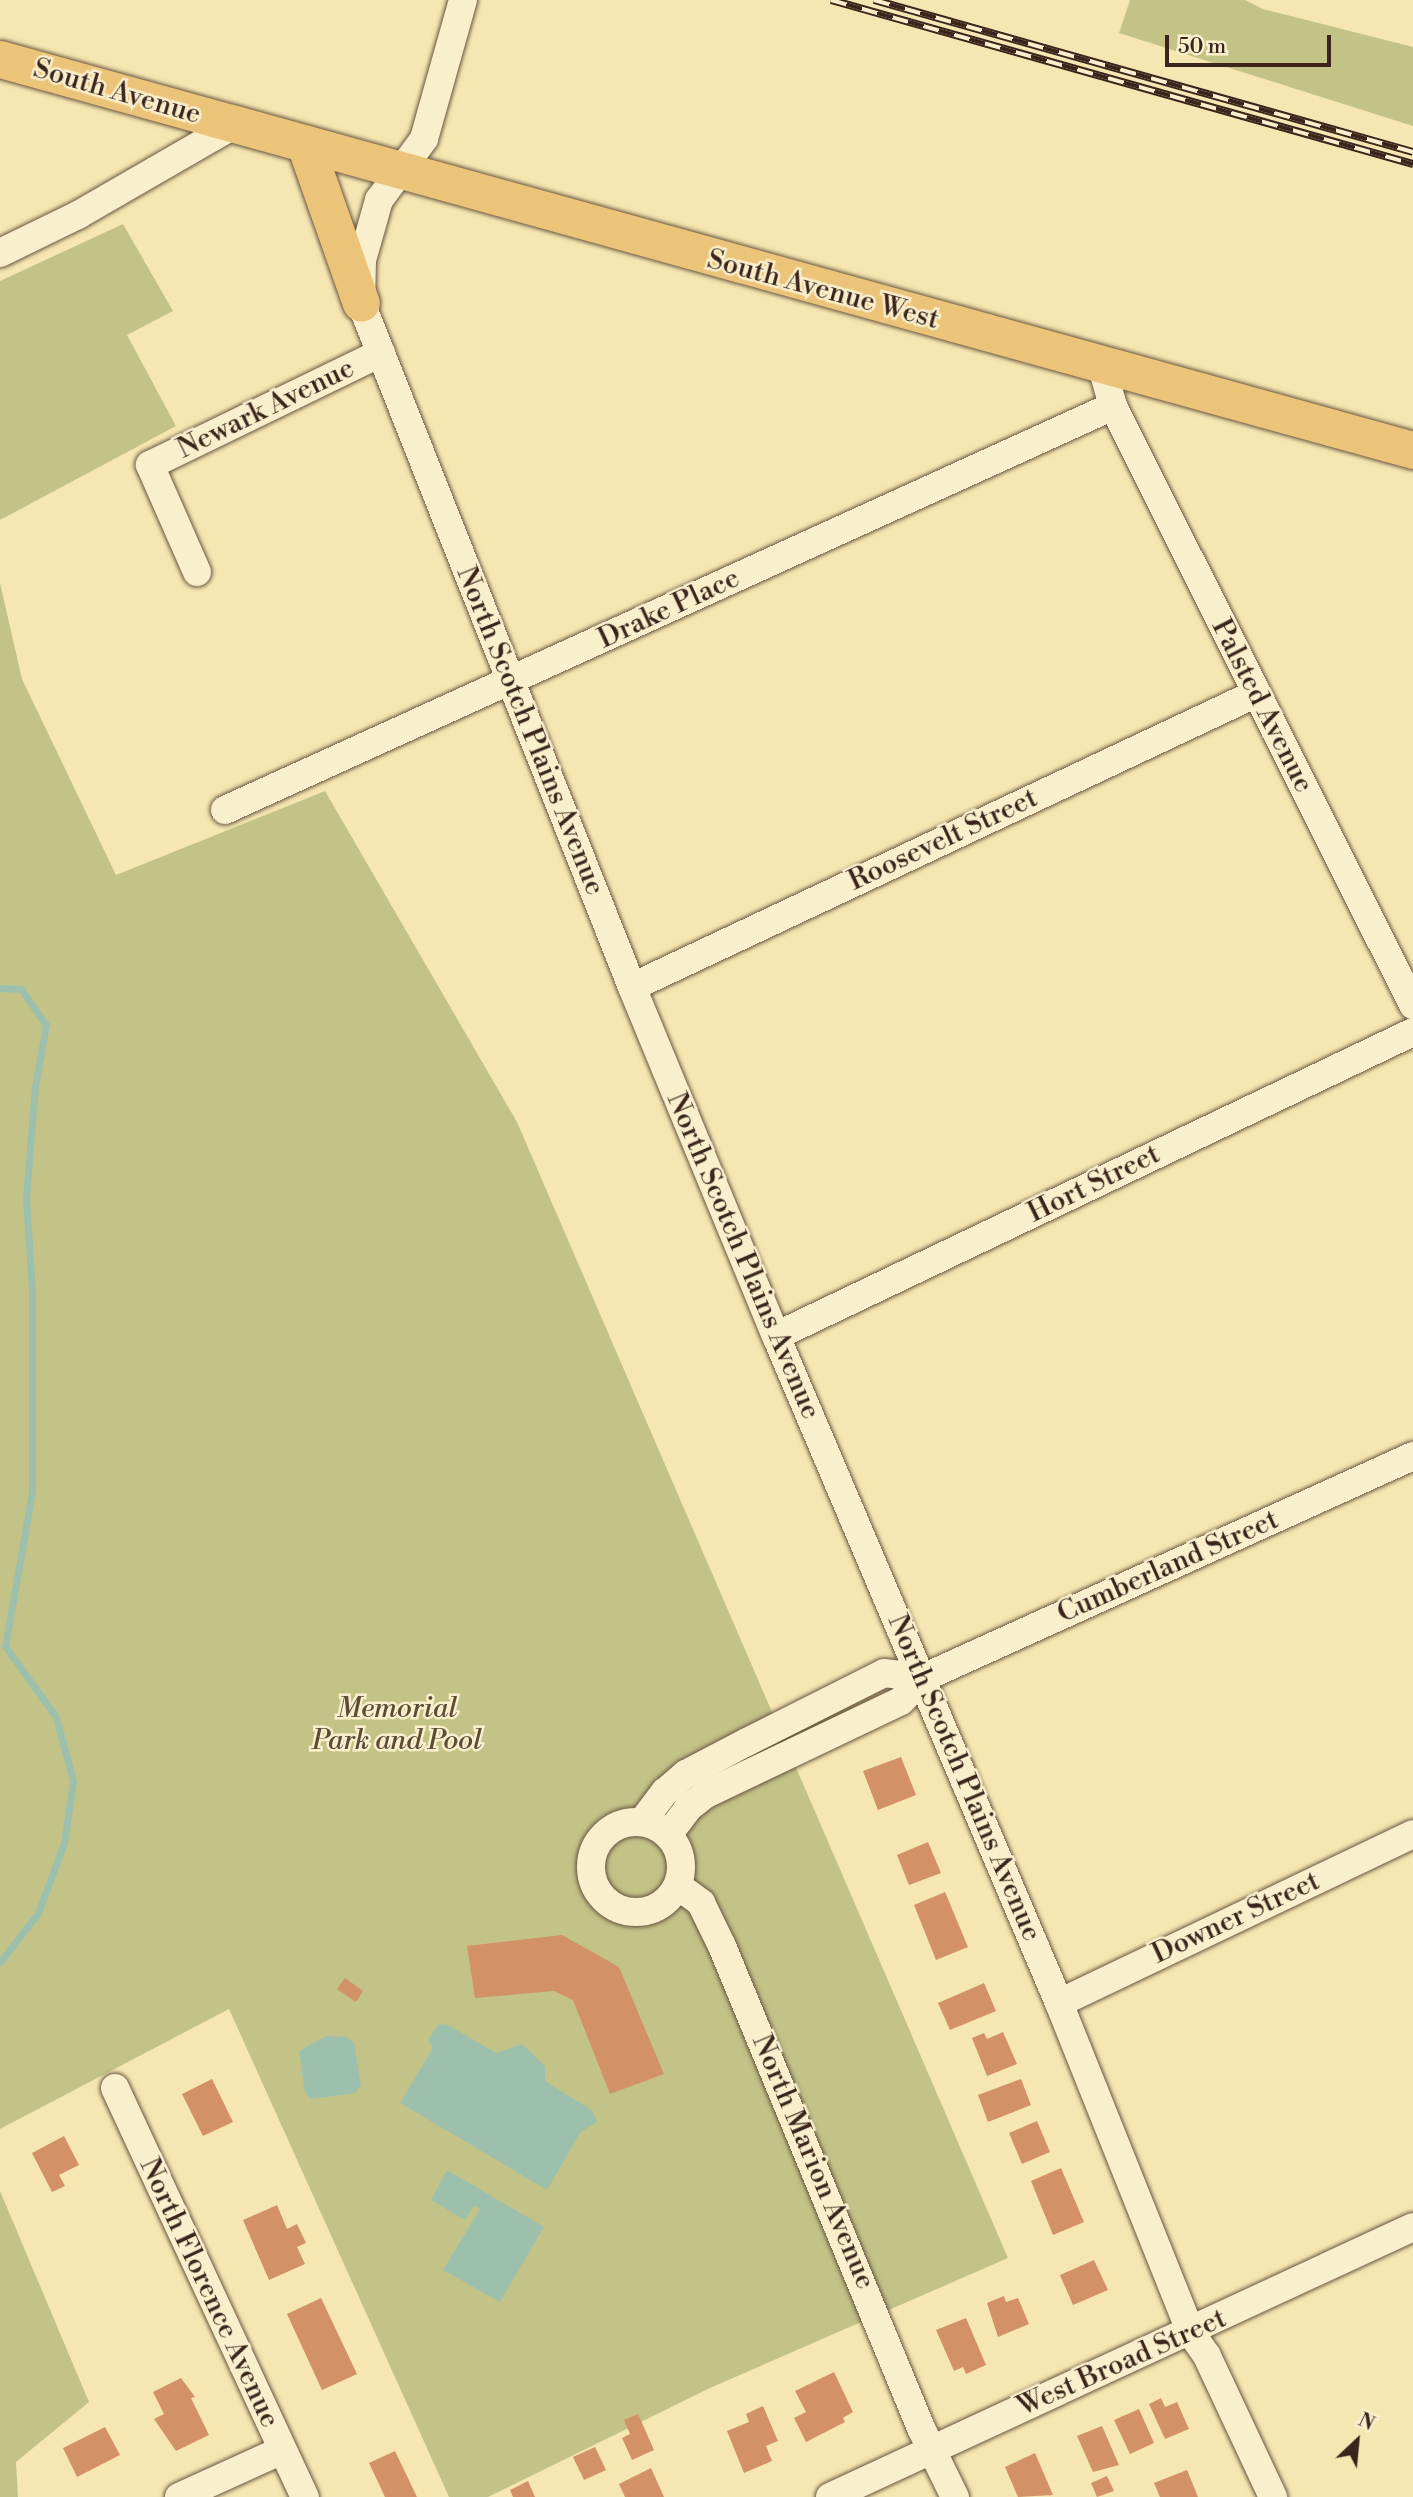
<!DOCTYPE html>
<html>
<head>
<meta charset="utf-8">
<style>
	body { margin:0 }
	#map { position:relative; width:1413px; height:2497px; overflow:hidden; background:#f6e7b2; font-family:"Libre Bodoni",serif }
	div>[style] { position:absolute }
	.green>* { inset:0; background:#c3c388 }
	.water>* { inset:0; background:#9dc0ac }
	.stream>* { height:7px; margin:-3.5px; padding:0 3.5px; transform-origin:3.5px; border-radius:3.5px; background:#9dc0ac }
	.building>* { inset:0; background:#d29167 }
	.roads { filter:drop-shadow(0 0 2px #695541) drop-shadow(0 0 2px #695541) }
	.minor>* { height:28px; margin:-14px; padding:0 14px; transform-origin:14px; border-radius:14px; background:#f9efcd }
	.minor>.ring { margin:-14px; padding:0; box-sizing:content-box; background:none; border:28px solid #f9efcd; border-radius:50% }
	.major>* { height:37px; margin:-18.5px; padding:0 18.5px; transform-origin:18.5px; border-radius:18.5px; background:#ebc479 }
	.rail>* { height:8px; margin-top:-4px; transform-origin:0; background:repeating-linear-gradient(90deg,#f9efcd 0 16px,#3a241b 0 32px); box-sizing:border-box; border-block:2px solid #3a241b }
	span { translate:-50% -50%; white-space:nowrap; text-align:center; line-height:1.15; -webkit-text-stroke:5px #f9efcd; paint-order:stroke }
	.street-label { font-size:28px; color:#3a241b }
	.park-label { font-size:28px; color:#5c4c36; font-style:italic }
	.north { position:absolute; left:1322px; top:2406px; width:70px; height:70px; -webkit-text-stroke:5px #f9efcd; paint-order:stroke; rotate:26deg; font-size:19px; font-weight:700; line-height:28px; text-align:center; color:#3a241b }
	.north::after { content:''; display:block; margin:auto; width:24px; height:32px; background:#3a241b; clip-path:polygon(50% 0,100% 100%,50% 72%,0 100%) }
	.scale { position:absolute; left:1165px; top:35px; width:166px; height:32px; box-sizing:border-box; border:4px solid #3a241b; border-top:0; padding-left:9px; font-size:21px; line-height:24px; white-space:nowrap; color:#3a241b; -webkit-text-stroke:5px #f9efcd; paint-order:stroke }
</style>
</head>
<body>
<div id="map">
	<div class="green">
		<i style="clip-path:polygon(1130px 0,1245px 0,1263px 9px,1413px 47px,1413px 126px,1119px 33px)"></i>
		<i style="clip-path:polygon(123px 224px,173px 311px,127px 335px,176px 426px,0 520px,0 281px)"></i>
		<i style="clip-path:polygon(0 583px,22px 679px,116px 875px,325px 791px,517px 1122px,1008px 2258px,710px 2388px,488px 2497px,449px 2497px,229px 2009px,0 2129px)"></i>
		<i style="clip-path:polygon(0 2191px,89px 2402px,16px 2462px,18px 2497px,0 2497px)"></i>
	</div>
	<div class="water">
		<i style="clip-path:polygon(439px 2024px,448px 2025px,496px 2053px,522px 2044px,545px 2066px,545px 2081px,593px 2111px,597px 2122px,580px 2133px,547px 2190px,400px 2103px,433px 2048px,428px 2040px)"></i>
		<i style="clip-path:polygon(326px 2036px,347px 2037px,354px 2043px,361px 2085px,355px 2093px,311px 2099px,305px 2093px,299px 2051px)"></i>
		<i style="clip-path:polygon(447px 2170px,544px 2227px,500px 2302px,443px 2270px,480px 2209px,474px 2206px,465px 2220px,431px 2200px)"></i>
	</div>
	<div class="stream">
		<i style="left:0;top:988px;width:21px;rotate:3deg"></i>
		<i style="left:21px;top:989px;width:44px;rotate:55.2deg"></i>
		<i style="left:46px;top:1025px;width:62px;rotate:100.2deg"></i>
		<i style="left:35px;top:1086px;width:113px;rotate:94.6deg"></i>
		<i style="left:26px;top:1199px;width:91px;rotate:86.2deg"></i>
		<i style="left:32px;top:1290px;width:202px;rotate:90deg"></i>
		<i style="left:32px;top:1492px;width:156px;rotate:99.9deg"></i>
		<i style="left:5px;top:1646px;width:87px;rotate:54.3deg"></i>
		<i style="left:56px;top:1717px;width:66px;rotate:75.1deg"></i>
		<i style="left:73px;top:1781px;width:63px;rotate:98.3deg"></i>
		<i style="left:64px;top:1843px;width:75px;rotate:110.4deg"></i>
		<i style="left:38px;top:1913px;width:62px;rotate:127.8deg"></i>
	</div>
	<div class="building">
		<i style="clip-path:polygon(901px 1757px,916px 1795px,878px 1810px,863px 1771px)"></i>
		<i style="clip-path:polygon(928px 1842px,941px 1873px,909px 1885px,897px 1855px)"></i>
		<i style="clip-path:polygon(945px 1892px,968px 1947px,936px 1960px,914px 1905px)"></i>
		<i style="clip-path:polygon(562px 1935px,619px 1967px,664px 2074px,610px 2094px,573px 2000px,554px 1991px,475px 1998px,467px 1946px)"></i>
		<i style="clip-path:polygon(345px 1978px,363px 1991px,356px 2002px,337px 1989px)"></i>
		<i style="clip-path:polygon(984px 1983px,996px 2011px,950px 2030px,938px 2003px)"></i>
		<i style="clip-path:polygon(1003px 2032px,1017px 2064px,987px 2076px,972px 2038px,984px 2033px,987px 2039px)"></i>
		<i style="clip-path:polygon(212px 2079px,233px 2122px,203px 2136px,182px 2094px)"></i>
		<i style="clip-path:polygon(1021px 2079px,1031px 2105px,988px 2122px,978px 2095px)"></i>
		<i style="clip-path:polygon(1037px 2121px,1050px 2152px,1022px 2164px,1009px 2133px)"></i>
		<i style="clip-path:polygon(64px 2136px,79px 2165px,59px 2175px,65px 2186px,52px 2192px,32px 2153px)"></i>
		<i style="clip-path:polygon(1061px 2168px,1084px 2222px,1053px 2235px,1031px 2181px)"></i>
		<i style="clip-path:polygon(277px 2205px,287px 2229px,297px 2224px,306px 2243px,297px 2247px,305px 2264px,269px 2280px,243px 2220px)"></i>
		<i style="clip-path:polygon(1094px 2260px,1108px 2290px,1073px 2305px,1060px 2275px)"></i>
		<i style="clip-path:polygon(1004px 2296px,1006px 2302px,1018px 2298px,1029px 2324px,998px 2337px,987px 2303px)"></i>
		<i style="clip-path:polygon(321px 2298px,357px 2374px,322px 2390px,287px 2314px)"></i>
		<i style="clip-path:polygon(966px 2318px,986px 2365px,966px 2374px,963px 2367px,954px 2371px,936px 2330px)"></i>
		<i style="clip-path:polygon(834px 2372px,853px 2412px,843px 2418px,845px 2422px,806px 2442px,794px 2418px,806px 2412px,795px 2391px)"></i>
		<i style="clip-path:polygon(181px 2378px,195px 2397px,191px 2398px,209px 2435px,176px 2451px,154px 2419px,164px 2414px,153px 2392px)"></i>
		<i style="clip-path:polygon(1161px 2398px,1165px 2407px,1177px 2402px,1189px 2429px,1165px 2439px,1149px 2404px)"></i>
		<i style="clip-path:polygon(763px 2406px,778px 2441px,766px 2446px,772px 2461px,744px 2473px,727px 2431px,749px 2422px,746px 2414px)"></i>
		<i style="clip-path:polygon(1139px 2409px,1154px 2443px,1130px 2454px,1114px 2420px)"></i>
		<i style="clip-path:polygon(638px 2414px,654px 2450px,632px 2460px,622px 2438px,630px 2434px,624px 2420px)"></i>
		<i style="clip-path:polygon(1102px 2426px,1119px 2465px,1093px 2472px,1077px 2436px)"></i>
		<i style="clip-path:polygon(105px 2427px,120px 2455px,77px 2477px,63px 2448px)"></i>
		<i style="clip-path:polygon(595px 2447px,606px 2470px,584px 2480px,573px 2457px)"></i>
		<i style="clip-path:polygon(395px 2451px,417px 2497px,385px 2497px,369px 2463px)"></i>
		<i style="clip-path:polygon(1035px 2453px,1053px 2495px,1018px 2497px,1005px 2467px)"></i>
		<i style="clip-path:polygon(651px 2468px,664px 2497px,625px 2497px,619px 2484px)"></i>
		<i style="clip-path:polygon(1187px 2470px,1198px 2497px,1160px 2497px,1154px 2483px)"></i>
		<i style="clip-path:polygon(1107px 2476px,1114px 2491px,1097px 2497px,1091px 2483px)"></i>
		<i style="clip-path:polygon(528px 2481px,535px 2497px,513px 2497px,510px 2490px)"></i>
	</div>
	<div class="roads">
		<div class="minor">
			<i style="left:463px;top:0;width:144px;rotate:105.7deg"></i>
			<i style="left:424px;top:139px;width:76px;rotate:126.4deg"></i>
			<i style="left:379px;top:200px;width:62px;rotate:105.8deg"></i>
			<i style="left:362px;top:260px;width:43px;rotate:91.3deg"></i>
			<i style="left:361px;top:303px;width:736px;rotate:68.39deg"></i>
			<i style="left:632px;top:987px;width:378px;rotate:67.6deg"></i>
			<i style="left:776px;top:1336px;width:725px;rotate:67.01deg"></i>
			<i style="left:1059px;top:2003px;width:355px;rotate:68.2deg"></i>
			<i style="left:1191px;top:2333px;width:28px;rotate:55deg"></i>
			<i style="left:1207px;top:2356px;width:156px;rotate:64.9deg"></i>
			<i style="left:0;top:253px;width:87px;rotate:-26deg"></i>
			<i style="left:78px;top:215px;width:180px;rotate:-30deg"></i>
			<i style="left:1102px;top:367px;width:41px;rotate:74.2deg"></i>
			<i style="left:1113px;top:406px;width:670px;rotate:63.4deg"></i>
			<i style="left:197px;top:572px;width:117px;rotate:-113.7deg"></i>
			<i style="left:150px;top:465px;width:257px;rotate:-25.9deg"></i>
			<i style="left:225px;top:810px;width:976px;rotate:-24.46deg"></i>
			<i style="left:632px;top:987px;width:688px;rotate:-25.19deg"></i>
			<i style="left:776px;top:1336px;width:706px;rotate:-25.51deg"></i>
			<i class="ring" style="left:591px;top:1822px;width:62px;height:62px"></i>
			<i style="left:642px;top:1822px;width:38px;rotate:-53deg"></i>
			<i style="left:665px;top:1792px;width:28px;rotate:-41deg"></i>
			<i style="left:686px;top:1774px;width:69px;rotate:-27.7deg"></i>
			<i style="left:747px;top:1742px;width:153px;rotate:-26.7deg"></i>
			<i style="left:884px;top:1673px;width:39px;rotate:7deg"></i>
			<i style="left:668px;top:1835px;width:34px;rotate:-53deg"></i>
			<i style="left:688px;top:1808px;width:23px;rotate:-38deg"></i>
			<i style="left:706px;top:1794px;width:216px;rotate:-25.5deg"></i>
			<i style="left:901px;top:1701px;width:32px;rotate:-46deg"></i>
			<i style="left:923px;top:1678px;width:538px;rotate:-24.37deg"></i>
			<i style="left:678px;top:1886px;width:29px;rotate:36deg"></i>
			<i style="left:701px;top:1903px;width:48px;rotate:64deg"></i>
			<i style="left:722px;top:1946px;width:521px;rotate:67.57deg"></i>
			<i style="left:921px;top:2428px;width:77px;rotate:63.8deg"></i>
			<i style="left:1059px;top:2003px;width:392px;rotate:-25.5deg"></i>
			<i style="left:115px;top:2088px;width:451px;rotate:65.1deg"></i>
			<i style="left:179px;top:2497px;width:113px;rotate:-24.5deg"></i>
			<i style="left:830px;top:2497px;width:642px;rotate:-24.85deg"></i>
		</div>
		<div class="major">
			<i style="left:0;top:59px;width:1466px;rotate:15.47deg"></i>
			<i style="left:306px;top:147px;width:165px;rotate:70.6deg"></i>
		</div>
	</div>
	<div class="rail">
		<i style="left:831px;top:0;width:605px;rotate:15.74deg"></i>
		<i style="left:874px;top:0;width:560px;rotate:15.75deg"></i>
	</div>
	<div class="street-label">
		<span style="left:117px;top:92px;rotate:16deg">South Avenue</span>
		<span style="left:823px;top:290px;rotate:15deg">South Avenue West</span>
		<span style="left:266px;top:409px;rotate:-26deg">Newark Avenue</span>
		<span style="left:669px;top:609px;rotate:-25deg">Drake Place</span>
		<span style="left:1262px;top:706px;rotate:63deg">Palsted Avenue</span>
		<span style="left:530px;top:731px;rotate:68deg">North Scotch Plains Avenue</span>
		<span style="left:943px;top:840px;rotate:-25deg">Roosevelt Street</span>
		<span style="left:1094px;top:1184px;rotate:-26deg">Hort Street</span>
		<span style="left:743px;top:1256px;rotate:67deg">North Scotch Plains Avenue</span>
		<span style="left:1168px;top:1567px;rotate:-24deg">Cumberland Street</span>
		<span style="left:964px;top:1778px;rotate:67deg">North Scotch Plains Avenue</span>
		<span style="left:1236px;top:1918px;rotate:-25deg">Downer Street</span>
		<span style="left:813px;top:2162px;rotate:67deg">North Marion Avenue</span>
		<span style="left:209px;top:2293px;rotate:65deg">North Florence Avenue</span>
		<span style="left:1122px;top:2363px;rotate:-24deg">West Broad Street</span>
	</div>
	<div class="park-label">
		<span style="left:397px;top:1725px">Memorial<br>Park and Pool</span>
	</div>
	<div class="north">N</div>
	<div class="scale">50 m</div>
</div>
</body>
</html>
